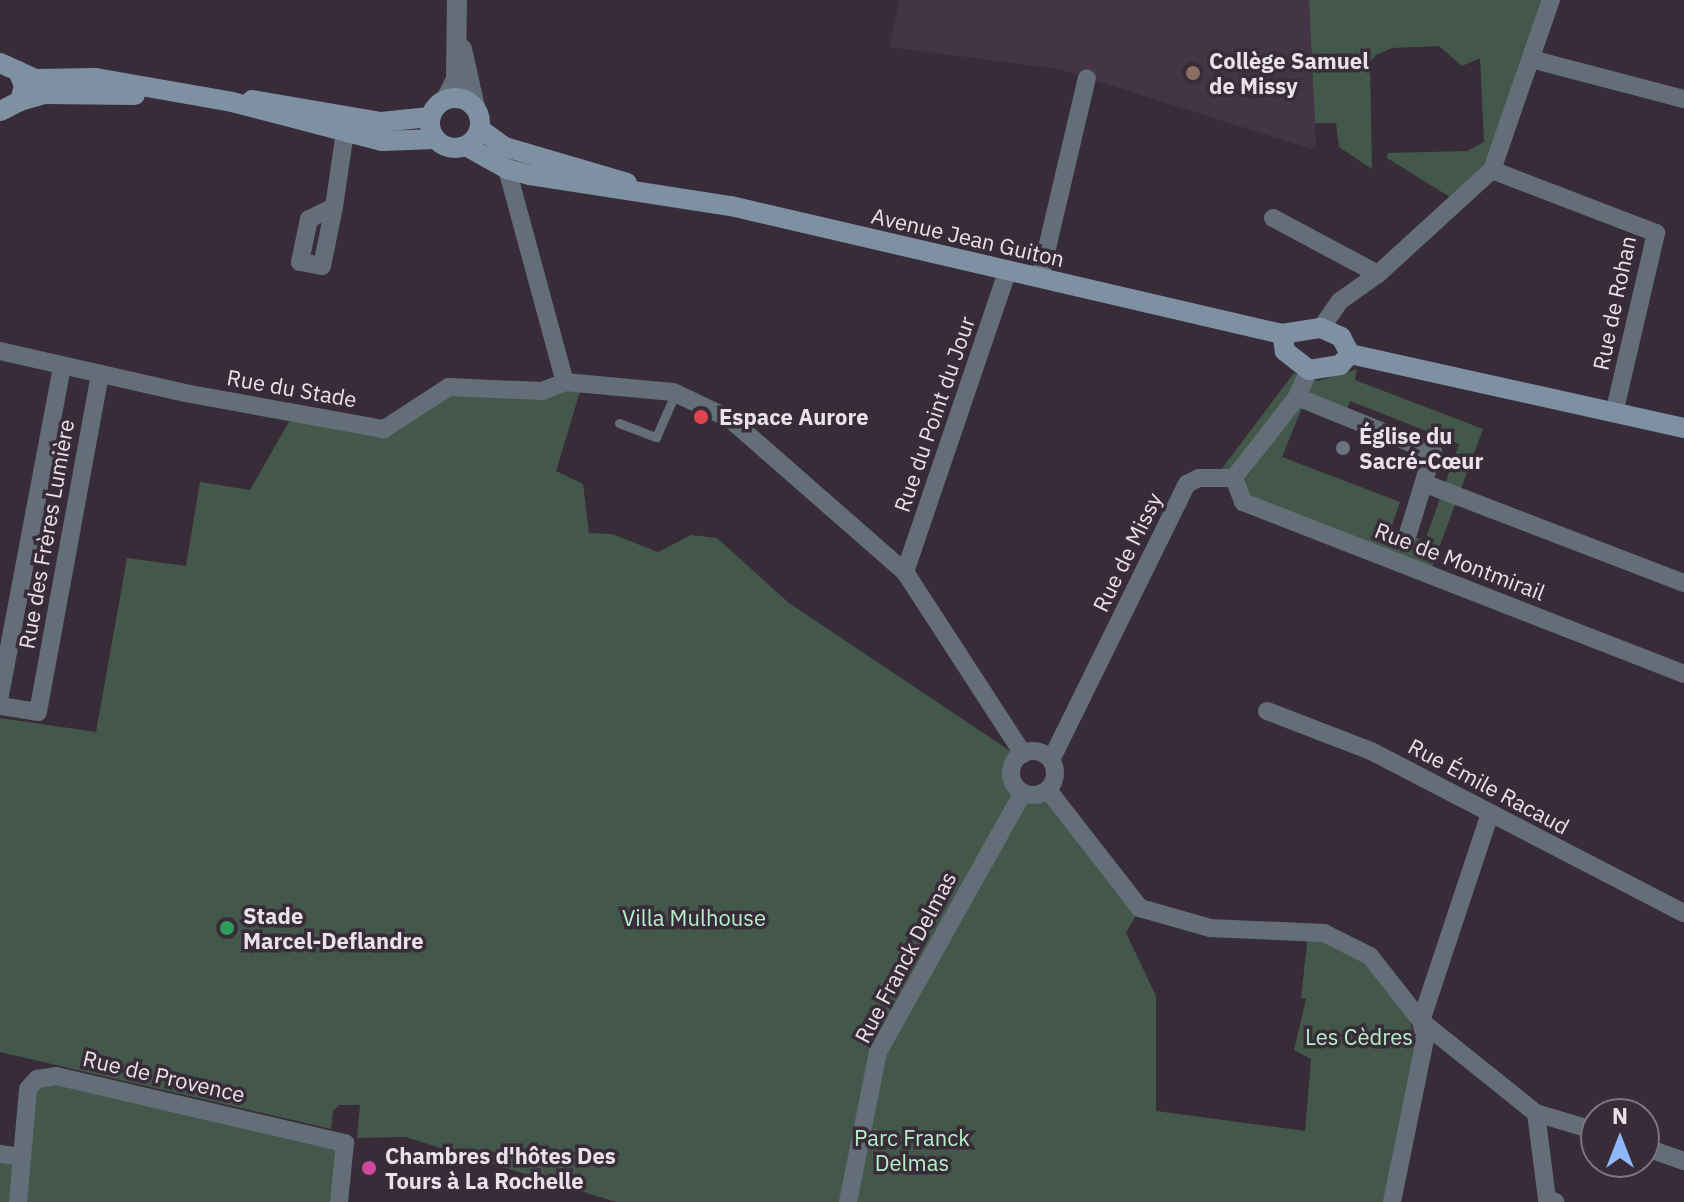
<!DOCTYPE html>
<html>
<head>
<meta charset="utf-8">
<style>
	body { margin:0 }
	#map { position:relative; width:1684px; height:1202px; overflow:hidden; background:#382c39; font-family:"IBM Plex Sans",sans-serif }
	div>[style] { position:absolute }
	.built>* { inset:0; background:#443546 }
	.green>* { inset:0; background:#43584a }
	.service>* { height:9px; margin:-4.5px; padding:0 4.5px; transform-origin:4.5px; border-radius:4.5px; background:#636e79 }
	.minor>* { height:18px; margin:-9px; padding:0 9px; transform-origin:9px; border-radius:9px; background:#636e79 }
	.minor>.ring { margin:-9px; padding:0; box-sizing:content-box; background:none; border:18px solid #636e79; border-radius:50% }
	.tertiary>* { height:20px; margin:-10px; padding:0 10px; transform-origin:10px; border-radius:10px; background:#636e79 }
	.secondary>* { height:20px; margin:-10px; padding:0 10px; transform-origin:10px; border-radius:10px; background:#7e91a2 }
	.secondary>.ring { margin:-10px; padding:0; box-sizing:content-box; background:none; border:20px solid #7e91a2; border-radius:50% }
	.dots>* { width:22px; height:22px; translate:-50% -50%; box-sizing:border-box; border:4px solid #382c39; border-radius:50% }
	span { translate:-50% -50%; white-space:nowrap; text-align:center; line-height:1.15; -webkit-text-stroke:7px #382c39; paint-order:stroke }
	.poi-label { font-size:22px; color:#eae2ea; font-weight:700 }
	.left { translate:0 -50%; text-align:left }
	.street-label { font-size:22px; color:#eae2ea }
	.park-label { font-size:22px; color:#b4efc8 }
	.north { position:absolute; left:1580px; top:1098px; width:80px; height:80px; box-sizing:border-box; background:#382c39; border:2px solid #7f7580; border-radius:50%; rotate:0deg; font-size:22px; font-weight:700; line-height:32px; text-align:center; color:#eae2ea }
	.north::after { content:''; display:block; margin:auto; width:28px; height:36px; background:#8db9fc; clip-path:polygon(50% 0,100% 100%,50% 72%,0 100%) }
</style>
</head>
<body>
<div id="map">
	<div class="built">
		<i style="clip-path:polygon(900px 0,1309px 0,1316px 145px,1311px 149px,1059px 69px,889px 47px)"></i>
	</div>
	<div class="green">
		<i style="clip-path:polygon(1309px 0,1551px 0,1496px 164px,1458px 202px,1387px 158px,1388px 153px,1467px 151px,1484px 142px,1480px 58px,1462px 66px,1439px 46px,1392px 48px,1376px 55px,1370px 62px,1372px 169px,1339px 147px,1336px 123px,1315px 123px)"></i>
		<i style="clip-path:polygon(1357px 369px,1355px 380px,1483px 429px,1429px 575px,1243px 502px,1244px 481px,1297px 407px,1302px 408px,1282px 457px,1400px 502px,1391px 528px,1425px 541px,1459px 444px,1350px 401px,1345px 415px,1297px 397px,1234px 478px,1214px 479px,1294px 373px,1318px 381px)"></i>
		<i style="clip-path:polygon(582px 385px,556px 471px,583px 484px,589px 533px,612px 534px,658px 552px,691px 535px,717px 538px,789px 603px,1019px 757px,1011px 773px,1016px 786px,1029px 795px,1042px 793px,1140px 908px,1126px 933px,1156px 996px,1156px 1111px,1305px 1131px,1311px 1059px,1294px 1050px,1306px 999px,1301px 998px,1308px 935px,1360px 957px,1410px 1019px,1415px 1049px,1385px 1202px,616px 1202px,405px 1137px,357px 1138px,360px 1105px,339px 1105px,333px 1111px,331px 1129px,0 1052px,0 718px,96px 732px,127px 558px,186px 566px,200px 482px,250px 490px,294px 413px,384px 429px,449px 387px)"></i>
		<i style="clip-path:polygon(37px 1079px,345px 1143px,339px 1202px,0 1202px,0 1154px,22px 1156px)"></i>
	</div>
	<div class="service">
		<i style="left:619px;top:423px;width:40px;rotate:21deg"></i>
		<i style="left:656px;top:437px;width:49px;rotate:-66deg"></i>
	</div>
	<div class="minor">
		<i style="left:1531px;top:59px;width:158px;rotate:14.7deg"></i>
		<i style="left:507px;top:169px;width:221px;rotate:74.8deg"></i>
		<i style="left:565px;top:382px;width:108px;rotate:5.3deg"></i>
		<i style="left:673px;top:392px;width:63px;rotate:25.3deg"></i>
		<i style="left:730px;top:419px;width:232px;rotate:41.2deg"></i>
		<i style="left:905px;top:572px;width:217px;rotate:57deg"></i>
		<i style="left:1492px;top:170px;width:176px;rotate:21deg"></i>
		<i style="left:1656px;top:233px;width:185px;rotate:103.1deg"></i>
		<i style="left:334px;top:207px;width:28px;rotate:154deg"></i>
		<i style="left:309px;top:219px;width:44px;rotate:101.8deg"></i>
		<i style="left:300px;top:262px;width:22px;rotate:10deg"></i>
		<i style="left:322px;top:266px;width:60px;rotate:-78.5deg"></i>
		<i style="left:334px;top:207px;width:90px;rotate:-81.7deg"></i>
		<i style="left:1273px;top:218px;width:119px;rotate:28.1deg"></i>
		<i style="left:1040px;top:278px;width:205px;rotate:-76.8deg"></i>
		<i style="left:1321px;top:328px;width:33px;rotate:-55deg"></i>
		<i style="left:1340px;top:301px;width:47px;rotate:-35.4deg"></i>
		<i style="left:1378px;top:274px;width:154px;rotate:-42.4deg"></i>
		<i style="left:1492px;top:170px;width:180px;rotate:-70.9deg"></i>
		<i style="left:0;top:351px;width:190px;rotate:12.8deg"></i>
		<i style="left:185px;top:393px;width:202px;rotate:10.3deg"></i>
		<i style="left:384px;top:429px;width:77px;rotate:-32.9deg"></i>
		<i style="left:449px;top:387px;width:93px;rotate:2.5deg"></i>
		<i style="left:542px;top:391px;width:25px;rotate:-21deg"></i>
		<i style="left:1297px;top:397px;width:147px;rotate:22deg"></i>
		<i style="left:1433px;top:452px;width:86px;rotate:107deg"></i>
		<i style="left:1234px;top:478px;width:26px;rotate:69deg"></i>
		<i style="left:1243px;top:502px;width:473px;rotate:21.3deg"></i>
		<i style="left:1234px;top:478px;width:103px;rotate:-52.1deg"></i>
		<i style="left:1297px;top:397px;width:30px;rotate:-66deg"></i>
		<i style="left:1426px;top:484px;width:276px;rotate:21deg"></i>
		<i style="left:905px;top:572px;width:319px;rotate:-71.2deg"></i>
		<i style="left:0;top:695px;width:335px;rotate:-79.3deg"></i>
		<i style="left:0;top:706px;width:38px;rotate:9deg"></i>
		<i style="left:38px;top:712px;width:344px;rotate:-79.6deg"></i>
		<i style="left:1267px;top:711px;width:111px;rotate:21deg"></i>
		<i style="left:1371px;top:751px;width:352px;rotate:27.4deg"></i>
		<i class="ring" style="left:1011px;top:751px;width:26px;height:26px"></i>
		<i style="left:1051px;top:760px;width:308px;rotate:-63.8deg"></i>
		<i style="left:1187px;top:484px;width:13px;rotate:-27deg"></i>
		<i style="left:1199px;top:478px;width:35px"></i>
		<i style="left:1048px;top:790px;width:150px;rotate:52.1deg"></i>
		<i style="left:1140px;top:908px;width:73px;rotate:15.9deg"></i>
		<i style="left:1210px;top:928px;width:114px;rotate:2.5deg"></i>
		<i style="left:1324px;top:933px;width:51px;rotate:26.6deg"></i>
		<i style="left:1370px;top:956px;width:83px;rotate:51.9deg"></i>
		<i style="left:1421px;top:1021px;width:147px;rotate:38.7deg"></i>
		<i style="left:1536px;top:1113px;width:87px;rotate:82.7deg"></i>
		<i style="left:1547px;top:1199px;width:9px;rotate:21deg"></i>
		<i style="left:1536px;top:1113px;width:63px;rotate:16.7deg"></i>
		<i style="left:1644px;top:1147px;width:42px;rotate:19.3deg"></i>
		<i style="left:0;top:1154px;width:22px;rotate:8deg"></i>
		<i style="left:18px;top:1202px;width:113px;rotate:-84.9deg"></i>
		<i style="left:28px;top:1089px;width:13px;rotate:-48deg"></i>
		<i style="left:37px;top:1079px;width:19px;rotate:-9deg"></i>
		<i style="left:56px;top:1076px;width:297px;rotate:13.1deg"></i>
		<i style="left:345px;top:1143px;width:59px;rotate:95.8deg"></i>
		<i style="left:848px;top:1202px;width:153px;rotate:-78.7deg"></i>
		<i style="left:878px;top:1052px;width:297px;rotate:-60.8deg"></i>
		<i style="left:1392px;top:1202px;width:165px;rotate:-78.5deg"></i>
		<i style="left:1425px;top:1040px;width:19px;rotate:-102deg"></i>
		<i style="left:1421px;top:1021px;width:218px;rotate:-71.6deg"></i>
	</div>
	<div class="tertiary">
		<i style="left:462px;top:49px;width:59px;rotate:77.4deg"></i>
		<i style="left:446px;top:99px;width:22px;rotate:-63deg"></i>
		<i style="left:456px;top:79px;width:79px;rotate:-89.3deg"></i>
	</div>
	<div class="secondary">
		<i style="left:0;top:63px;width:20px;rotate:24deg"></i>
		<i style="left:18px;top:71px;width:16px;rotate:68deg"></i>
		<i style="left:24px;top:86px;width:16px;rotate:105deg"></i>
		<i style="left:20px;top:101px;width:22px;rotate:153deg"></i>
		<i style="left:18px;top:71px;width:19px;rotate:25deg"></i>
		<i style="left:35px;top:79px;width:61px;rotate:-0.9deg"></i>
		<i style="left:96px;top:78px;width:138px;rotate:10deg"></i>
		<i style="left:232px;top:102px;width:155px;rotate:14.6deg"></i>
		<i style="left:382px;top:141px;width:53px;rotate:-2.2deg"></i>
		<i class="ring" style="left:430px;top:98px;width:30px;height:30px"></i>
		<i style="left:252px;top:100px;width:131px;rotate:9.7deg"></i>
		<i style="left:381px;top:122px;width:49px;rotate:-5.8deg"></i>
		<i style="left:20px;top:101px;width:26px;rotate:-16deg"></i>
		<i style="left:45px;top:94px;width:90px;rotate:0.6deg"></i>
		<i style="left:480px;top:129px;width:31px;rotate:36deg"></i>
		<i style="left:505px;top:147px;width:127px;rotate:16.4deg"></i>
		<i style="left:466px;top:146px;width:47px;rotate:29.3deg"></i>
		<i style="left:507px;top:169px;width:24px;rotate:15deg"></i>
		<i style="left:530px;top:175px;width:203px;rotate:8.8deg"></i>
		<i style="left:731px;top:206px;width:566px;rotate:13.08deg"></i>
		<i style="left:1321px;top:328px;width:22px;rotate:24deg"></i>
		<i style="left:1341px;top:337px;width:19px;rotate:62deg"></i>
		<i style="left:1350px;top:354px;width:15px;rotate:132deg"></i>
		<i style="left:1340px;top:365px;width:31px;rotate:171deg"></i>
		<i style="left:1309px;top:370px;width:31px;rotate:-142deg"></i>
		<i style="left:1285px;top:351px;width:17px;rotate:-100deg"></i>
		<i style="left:1282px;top:334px;width:39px;rotate:-9deg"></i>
		<i style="left:1350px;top:354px;width:342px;rotate:12.5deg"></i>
	</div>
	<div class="dots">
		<i style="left:1193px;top:73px;background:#8d6e63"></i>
		<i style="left:701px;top:417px;background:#e0444e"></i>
		<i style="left:1343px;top:448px;background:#6b7280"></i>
		<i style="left:227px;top:928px;background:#2e9e5b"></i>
		<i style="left:369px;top:1168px;background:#d1479c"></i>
	</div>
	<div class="poi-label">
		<span class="left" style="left:1209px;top:73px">Collège Samuel<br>de Missy</span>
		<span class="left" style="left:719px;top:417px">Espace Aurore</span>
		<span class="left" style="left:1359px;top:448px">Église du<br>Sacré-Cœur</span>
		<span class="left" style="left:243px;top:928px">Stade<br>Marcel-Deflandre</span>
		<span class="left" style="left:385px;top:1168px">Chambres d'hôtes Des<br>Tours à La Rochelle</span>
	</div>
	<div class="street-label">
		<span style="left:968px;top:237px;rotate:13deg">Avenue Jean Guiton</span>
		<span style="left:1614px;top:303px;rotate:-78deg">Rue de Rohan</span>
		<span style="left:292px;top:388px;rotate:10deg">Rue du Stade</span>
		<span style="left:934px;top:414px;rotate:-71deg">Rue du Point du Jour</span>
		<span style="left:46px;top:534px;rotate:-80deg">Rue des Frères Lumière</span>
		<span style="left:1127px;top:552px;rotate:-64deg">Rue de Missy</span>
		<span style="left:1460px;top:561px;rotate:21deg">Rue de Montmirail</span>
		<span style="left:1489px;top:786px;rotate:28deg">Rue Émile Racaud</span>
		<span style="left:905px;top:957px;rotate:-62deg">Rue Franck Delmas</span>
		<span style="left:164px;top:1076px;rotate:13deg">Rue de Provence</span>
	</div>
	<div class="park-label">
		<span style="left:694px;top:918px">Villa Mulhouse</span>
		<span style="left:1359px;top:1037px">Les Cèdres</span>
		<span style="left:912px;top:1150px">Parc Franck<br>Delmas</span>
	</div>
	<div class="north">N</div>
</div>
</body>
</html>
